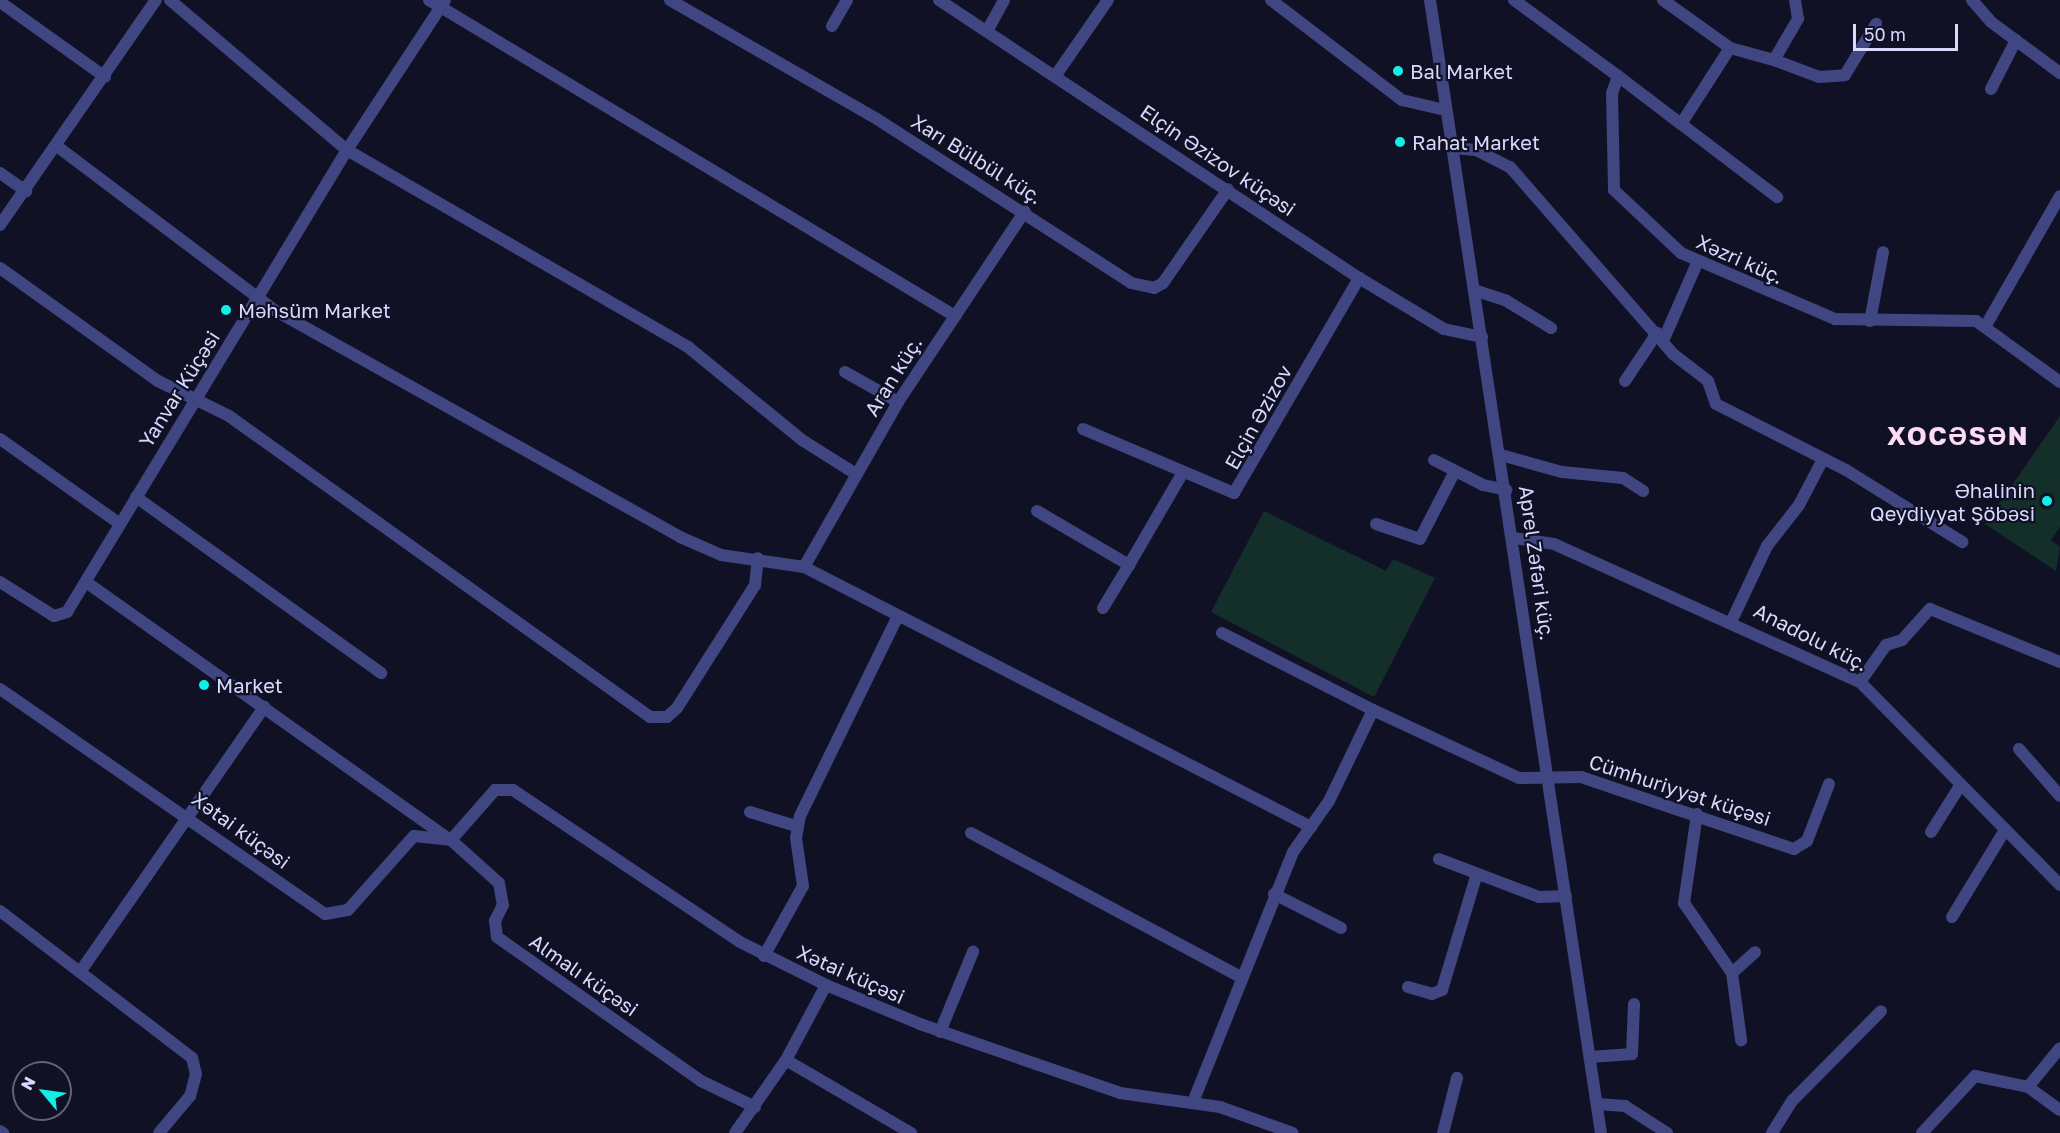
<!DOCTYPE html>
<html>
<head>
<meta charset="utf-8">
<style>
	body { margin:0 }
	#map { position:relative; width:2060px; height:1133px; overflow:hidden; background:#111125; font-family:"Golos Text",sans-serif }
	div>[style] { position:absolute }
	.green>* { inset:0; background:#142f2a }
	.minor>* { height:12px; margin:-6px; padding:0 6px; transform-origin:6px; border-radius:6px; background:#3f4681 }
	.tertiary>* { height:12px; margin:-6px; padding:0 6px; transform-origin:6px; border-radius:6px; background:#3f4681 }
	.dots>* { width:16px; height:16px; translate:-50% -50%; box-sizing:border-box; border:3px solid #111125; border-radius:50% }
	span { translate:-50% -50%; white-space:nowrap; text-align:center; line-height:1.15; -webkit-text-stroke:4.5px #111125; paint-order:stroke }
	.poi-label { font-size:20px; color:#d8d9fd }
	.left { translate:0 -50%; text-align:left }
	.right { translate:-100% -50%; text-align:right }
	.street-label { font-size:20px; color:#d8d9fd }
	.district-label { font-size:26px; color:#fddaf5; font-weight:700; letter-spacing:1.5px }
	.north { position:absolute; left:12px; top:1061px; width:60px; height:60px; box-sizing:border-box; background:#111125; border:2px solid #61617b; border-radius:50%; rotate:299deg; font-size:16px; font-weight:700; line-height:24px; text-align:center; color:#d8d9fd }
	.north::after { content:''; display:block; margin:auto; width:21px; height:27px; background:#10f0e6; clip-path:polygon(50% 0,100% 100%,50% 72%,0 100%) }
	.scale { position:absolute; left:1853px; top:24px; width:105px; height:27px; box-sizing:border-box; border:3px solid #d8d9fd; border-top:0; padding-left:8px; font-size:18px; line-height:21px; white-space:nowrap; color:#d8d9fd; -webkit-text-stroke:4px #111125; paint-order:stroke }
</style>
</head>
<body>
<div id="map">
	<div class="green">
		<i style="clip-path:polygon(2060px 416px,2060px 527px,2051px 540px,2060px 547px,2056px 571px,1985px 524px)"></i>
		<i style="clip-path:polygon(1264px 511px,1386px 571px,1393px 559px,1435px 578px,1374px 697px,1211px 612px)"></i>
	</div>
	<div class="minor">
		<i style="left:170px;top:0;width:232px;rotate:40.3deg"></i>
		<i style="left:347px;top:150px;width:394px;rotate:30deg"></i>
		<i style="left:688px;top:347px;width:147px;rotate:39.2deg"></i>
		<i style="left:802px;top:440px;width:64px;rotate:32.2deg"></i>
		<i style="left:429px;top:0;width:614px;rotate:31deg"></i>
		<i style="left:670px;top:0;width:239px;rotate:29.9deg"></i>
		<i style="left:877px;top:119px;width:302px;rotate:32.8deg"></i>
		<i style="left:1131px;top:283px;width:24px;rotate:12deg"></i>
		<i style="left:1154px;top:288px;width:10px;rotate:-29deg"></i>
		<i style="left:1163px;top:283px;width:114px;rotate:-55.3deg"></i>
		<i style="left:1271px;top:0;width:165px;rotate:37.4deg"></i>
		<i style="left:1402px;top:100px;width:44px;rotate:13.1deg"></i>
		<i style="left:1514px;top:0;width:129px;rotate:36.2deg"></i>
		<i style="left:1618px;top:76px;width:18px;rotate:109deg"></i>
		<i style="left:1612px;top:93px;width:97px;rotate:88.8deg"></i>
		<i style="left:1614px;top:190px;width:92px;rotate:43.2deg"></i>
		<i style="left:1681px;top:253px;width:168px;rotate:23.2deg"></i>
		<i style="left:1835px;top:319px;width:141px;rotate:0.8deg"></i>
		<i style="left:1976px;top:321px;width:104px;rotate:36deg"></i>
		<i style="left:1663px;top:0;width:82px;rotate:35.6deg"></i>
		<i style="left:1972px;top:0;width:29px;rotate:49deg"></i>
		<i style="left:1991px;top:22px;width:86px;rotate:36.5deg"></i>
		<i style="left:0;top:2px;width:129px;rotate:35.5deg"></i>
		<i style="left:832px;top:26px;width:30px;rotate:-60deg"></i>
		<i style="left:987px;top:31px;width:35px;rotate:-61deg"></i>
		<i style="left:1774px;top:60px;width:48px;rotate:20.7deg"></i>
		<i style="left:1819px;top:77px;width:26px;rotate:-4deg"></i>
		<i style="left:1845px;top:75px;width:60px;rotate:-58.7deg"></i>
		<i style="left:1056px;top:75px;width:91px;rotate:-55.3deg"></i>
		<i style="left:1618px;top:76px;width:79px;rotate:37.3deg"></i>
		<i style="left:1681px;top:124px;width:90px;rotate:-57.2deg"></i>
		<i style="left:1730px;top:48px;width:46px;rotate:15.3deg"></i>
		<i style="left:1774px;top:60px;width:48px;rotate:-59.7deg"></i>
		<i style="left:1798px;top:19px;width:19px;rotate:-99deg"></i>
		<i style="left:1991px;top:89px;width:55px;rotate:-63deg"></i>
		<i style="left:1681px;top:124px;width:121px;rotate:37.2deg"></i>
		<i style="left:58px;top:147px;width:273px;rotate:37deg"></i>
		<i style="left:276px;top:311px;width:463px;rotate:29.2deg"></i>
		<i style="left:680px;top:537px;width:45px;rotate:23.7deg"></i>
		<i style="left:721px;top:555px;width:84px;rotate:8.2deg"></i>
		<i style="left:804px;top:567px;width:570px;rotate:27.15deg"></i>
		<i style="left:1453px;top:148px;width:23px;rotate:5deg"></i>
		<i style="left:1476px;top:150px;width:38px;rotate:27deg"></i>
		<i style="left:1510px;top:167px;width:248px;rotate:48.9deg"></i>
		<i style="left:1673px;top:354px;width:44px;rotate:37.6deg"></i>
		<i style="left:1708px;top:381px;width:24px;rotate:71deg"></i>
		<i style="left:1716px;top:404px;width:146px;rotate:26.9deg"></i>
		<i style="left:1846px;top:470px;width:137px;rotate:31.8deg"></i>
		<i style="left:0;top:173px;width:32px;rotate:35deg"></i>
		<i style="left:0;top:225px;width:274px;rotate:-55.3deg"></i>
		<i style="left:0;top:268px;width:194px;rotate:35.6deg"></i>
		<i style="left:158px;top:381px;width:79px;rotate:26.2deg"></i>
		<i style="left:229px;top:416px;width:518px;rotate:35.56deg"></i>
		<i style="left:650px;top:717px;width:17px"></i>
		<i style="left:667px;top:717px;width:13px;rotate:-42deg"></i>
		<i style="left:677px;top:708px;width:146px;rotate:-57.6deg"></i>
		<i style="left:755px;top:585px;width:27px;rotate:-84deg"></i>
		<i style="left:1477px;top:291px;width:29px;rotate:18deg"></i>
		<i style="left:1505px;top:300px;width:54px;rotate:31.3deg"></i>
		<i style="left:1870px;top:321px;width:70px;rotate:-79.3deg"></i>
		<i style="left:1985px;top:327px;width:151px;rotate:-60.2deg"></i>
		<i style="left:1663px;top:341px;width:85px;rotate:-66.4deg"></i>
		<i style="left:845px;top:372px;width:61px;rotate:29.5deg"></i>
		<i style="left:1625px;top:381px;width:58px;rotate:-56.3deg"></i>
		<i style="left:1083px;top:429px;width:164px;rotate:23deg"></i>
		<i style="left:1234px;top:493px;width:249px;rotate:-59.8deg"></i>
		<i style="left:0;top:439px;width:147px;rotate:35.3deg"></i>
		<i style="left:1501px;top:455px;width:63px;rotate:15.6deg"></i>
		<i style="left:1562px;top:472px;width:61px;rotate:5.6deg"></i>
		<i style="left:1623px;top:478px;width:24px;rotate:33deg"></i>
		<i style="left:1434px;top:460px;width:55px;rotate:27deg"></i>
		<i style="left:1483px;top:485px;width:24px;rotate:12deg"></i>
		<i style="left:136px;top:497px;width:302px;rotate:35.7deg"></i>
		<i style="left:1037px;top:511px;width:107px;rotate:30.4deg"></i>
		<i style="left:1129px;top:565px;width:105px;rotate:-59.8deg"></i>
		<i style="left:1376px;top:524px;width:46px;rotate:18.8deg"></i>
		<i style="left:1420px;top:539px;width:76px;rotate:-62.8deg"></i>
		<i style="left:1514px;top:538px;width:40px;rotate:8.5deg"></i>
		<i style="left:1554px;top:544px;width:336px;rotate:24.3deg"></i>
		<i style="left:1860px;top:682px;width:285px;rotate:45.4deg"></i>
		<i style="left:804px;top:567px;width:190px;rotate:-60.3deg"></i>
		<i style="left:898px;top:402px;width:229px;rotate:-56.4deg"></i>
		<i style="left:0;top:582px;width:64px;rotate:32.2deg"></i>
		<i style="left:54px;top:616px;width:14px;rotate:-17deg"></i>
		<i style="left:67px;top:612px;width:540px;rotate:-58.78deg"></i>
		<i style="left:347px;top:150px;width:179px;rotate:-56.8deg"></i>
		<i style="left:86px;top:582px;width:447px;rotate:35.3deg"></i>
		<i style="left:451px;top:840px;width:67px;rotate:-48.7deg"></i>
		<i style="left:495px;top:790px;width:18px"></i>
		<i style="left:513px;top:790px;width:273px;rotate:33.8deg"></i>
		<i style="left:740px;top:942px;width:96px;rotate:26.6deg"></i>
		<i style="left:826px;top:985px;width:102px;rotate:22.5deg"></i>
		<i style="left:920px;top:1024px;width:212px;rotate:19deg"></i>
		<i style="left:1120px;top:1093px;width:101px;rotate:8deg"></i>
		<i style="left:1220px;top:1107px;width:77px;rotate:19.6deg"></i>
		<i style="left:1103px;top:608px;width:50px;rotate:-58.8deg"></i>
		<i style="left:1732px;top:620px;width:82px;rotate:-64.7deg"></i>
		<i style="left:1767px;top:546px;width:52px;rotate:-52deg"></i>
		<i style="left:1799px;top:505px;width:52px;rotate:-62.4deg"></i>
		<i style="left:1222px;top:633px;width:169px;rotate:27deg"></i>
		<i style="left:1860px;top:682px;width:45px;rotate:-54.9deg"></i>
		<i style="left:1886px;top:645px;width:17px;rotate:-17deg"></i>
		<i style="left:1902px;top:640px;width:42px;rotate:-47.9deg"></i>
		<i style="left:1930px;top:609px;width:140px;rotate:22.2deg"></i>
		<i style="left:0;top:689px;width:395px;rotate:34.7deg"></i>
		<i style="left:325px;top:914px;width:23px;rotate:-10deg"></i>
		<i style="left:348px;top:910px;width:99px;rotate:-48.3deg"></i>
		<i style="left:414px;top:836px;width:37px;rotate:6deg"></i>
		<i style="left:451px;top:840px;width:64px;rotate:41.9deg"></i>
		<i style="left:499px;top:883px;width:22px;rotate:80deg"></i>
		<i style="left:503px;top:905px;width:18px;rotate:117deg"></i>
		<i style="left:495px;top:921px;width:16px;rotate:83deg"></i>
		<i style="left:497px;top:937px;width:250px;rotate:35.2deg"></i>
		<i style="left:701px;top:1081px;width:60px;rotate:25.7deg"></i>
		<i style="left:2019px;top:749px;width:62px;rotate:48.9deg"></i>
		<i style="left:750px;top:812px;width:48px;rotate:16.9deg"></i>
		<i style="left:1697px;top:814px;width:90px;rotate:98.3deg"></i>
		<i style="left:1684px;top:903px;width:85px;rotate:55.6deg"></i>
		<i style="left:1732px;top:973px;width:68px;rotate:82.3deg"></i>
		<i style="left:1931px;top:832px;width:54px;rotate:-57.8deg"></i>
		<i style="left:971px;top:833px;width:306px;rotate:28.1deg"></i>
		<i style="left:1439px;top:859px;width:107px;rotate:20.8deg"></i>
		<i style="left:1539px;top:897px;width:27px;rotate:-2deg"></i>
		<i style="left:1274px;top:894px;width:75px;rotate:26.9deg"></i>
		<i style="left:0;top:911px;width:242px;rotate:37.4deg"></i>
		<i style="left:192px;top:1058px;width:16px;rotate:76deg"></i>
		<i style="left:196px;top:1074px;width:23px;rotate:105deg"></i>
		<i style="left:190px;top:1096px;width:48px;rotate:130deg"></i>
		<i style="left:1952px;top:917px;width:98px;rotate:-58.7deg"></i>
		<i style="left:764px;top:956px;width:80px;rotate:-60.9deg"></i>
		<i style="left:803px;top:886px;width:49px;rotate:-98.3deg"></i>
		<i style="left:796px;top:838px;width:22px;rotate:-80deg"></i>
		<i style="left:800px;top:816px;width:220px;rotate:-63.9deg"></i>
		<i style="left:80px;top:972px;width:323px;rotate:-55.2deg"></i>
		<i style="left:1732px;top:973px;width:31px;rotate:-42deg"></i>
		<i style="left:1408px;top:987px;width:25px;rotate:16deg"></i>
		<i style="left:1432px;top:994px;width:11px;rotate:-22deg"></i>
		<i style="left:1442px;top:990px;width:118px;rotate:-73.3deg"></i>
		<i style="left:940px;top:1032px;width:87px;rotate:-67.6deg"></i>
		<i style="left:1590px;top:1057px;width:42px;rotate:-4.1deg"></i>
		<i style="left:1632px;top:1054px;width:50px;rotate:-87.7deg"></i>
		<i style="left:786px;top:1060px;width:145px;rotate:30.3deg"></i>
		<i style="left:2028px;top:1087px;width:39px;rotate:36deg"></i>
		<i style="left:1193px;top:1102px;width:269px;rotate:-68.2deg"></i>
		<i style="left:1293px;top:852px;width:62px;rotate:-54.8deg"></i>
		<i style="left:1329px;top:801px;width:101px;rotate:-64.2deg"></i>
		<i style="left:1373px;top:710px;width:161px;rotate:25deg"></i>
		<i style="left:1519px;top:778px;width:62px;rotate:-0.9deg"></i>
		<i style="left:1581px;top:777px;width:225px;rotate:18.7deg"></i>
		<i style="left:1794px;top:849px;width:15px;rotate:-32deg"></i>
		<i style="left:1807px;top:841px;width:61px;rotate:-68.9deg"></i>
		<i style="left:1597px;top:1104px;width:28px;rotate:4deg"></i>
		<i style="left:1625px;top:1106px;width:50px;rotate:32.7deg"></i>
		<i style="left:735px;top:1133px;width:89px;rotate:-55.1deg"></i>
		<i style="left:786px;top:1060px;width:85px;rotate:-61.9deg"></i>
		<i style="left:1443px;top:1133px;width:57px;rotate:-75.7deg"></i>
		<i style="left:1772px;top:1133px;width:39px;rotate:-58deg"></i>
		<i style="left:1793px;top:1100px;width:125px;rotate:-45.3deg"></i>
		<i style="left:1922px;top:1133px;width:78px;rotate:-47.1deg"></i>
		<i style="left:1975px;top:1076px;width:54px;rotate:11.7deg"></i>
		<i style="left:2028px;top:1087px;width:50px;rotate:-50.6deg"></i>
	</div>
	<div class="tertiary">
		<i style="left:939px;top:0;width:504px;rotate:33.5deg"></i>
		<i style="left:1359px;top:278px;width:99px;rotate:31deg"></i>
		<i style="left:1444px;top:329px;width:39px;rotate:12deg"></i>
		<i style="left:1430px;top:0;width:1146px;rotate:81.42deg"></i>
		<i style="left:0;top:1131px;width:4px;rotate:34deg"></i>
	</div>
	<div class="dots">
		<i style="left:1398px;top:71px;background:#10f0e6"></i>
		<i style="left:1400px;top:142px;background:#10f0e6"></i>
		<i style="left:226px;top:310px;background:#10f0e6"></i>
		<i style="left:2047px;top:501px;background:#10f0e6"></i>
		<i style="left:204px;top:685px;background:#10f0e6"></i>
	</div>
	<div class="poi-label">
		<span class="left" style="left:1410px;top:71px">Bal Market</span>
		<span class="left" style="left:1412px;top:142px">Rahat Market</span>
		<span class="left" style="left:238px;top:310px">Məhsüm Market</span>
		<span class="right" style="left:2035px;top:502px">Əhalinin<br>Qeydiyyat Şöbəsi</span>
		<span class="left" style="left:216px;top:685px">Market</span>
	</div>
	<div class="street-label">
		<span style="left:977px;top:159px;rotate:32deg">Xarı Bülbül küç.</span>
		<span style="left:1218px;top:160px;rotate:34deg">Elçin Əzizov küçəsi</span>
		<span style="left:1740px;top:259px;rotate:24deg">Xəzri küç.</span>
		<span style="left:893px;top:376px;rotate:-58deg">Aran küç.</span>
		<span style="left:179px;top:389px;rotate:-58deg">Yanvar Küçəsi</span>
		<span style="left:1258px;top:417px;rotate:-61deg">Elçin Əzizov</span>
		<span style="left:1537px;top:563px;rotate:82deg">Aprel Zəfəri küç.</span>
		<span style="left:1811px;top:637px;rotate:27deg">Anadolu küç.</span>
		<span style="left:1680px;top:790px;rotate:18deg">Cümhuriyyət küçəsi</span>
		<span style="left:241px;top:830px;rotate:36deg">Xətai küçəsi</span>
		<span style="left:851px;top:974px;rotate:24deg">Xətai küçəsi</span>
		<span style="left:584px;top:975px;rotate:35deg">Almalı küçəsi</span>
	</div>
	<div class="district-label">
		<span style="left:1958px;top:436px">XOCƏSƏN</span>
	</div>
	<div class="north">N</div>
	<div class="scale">50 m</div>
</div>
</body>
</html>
